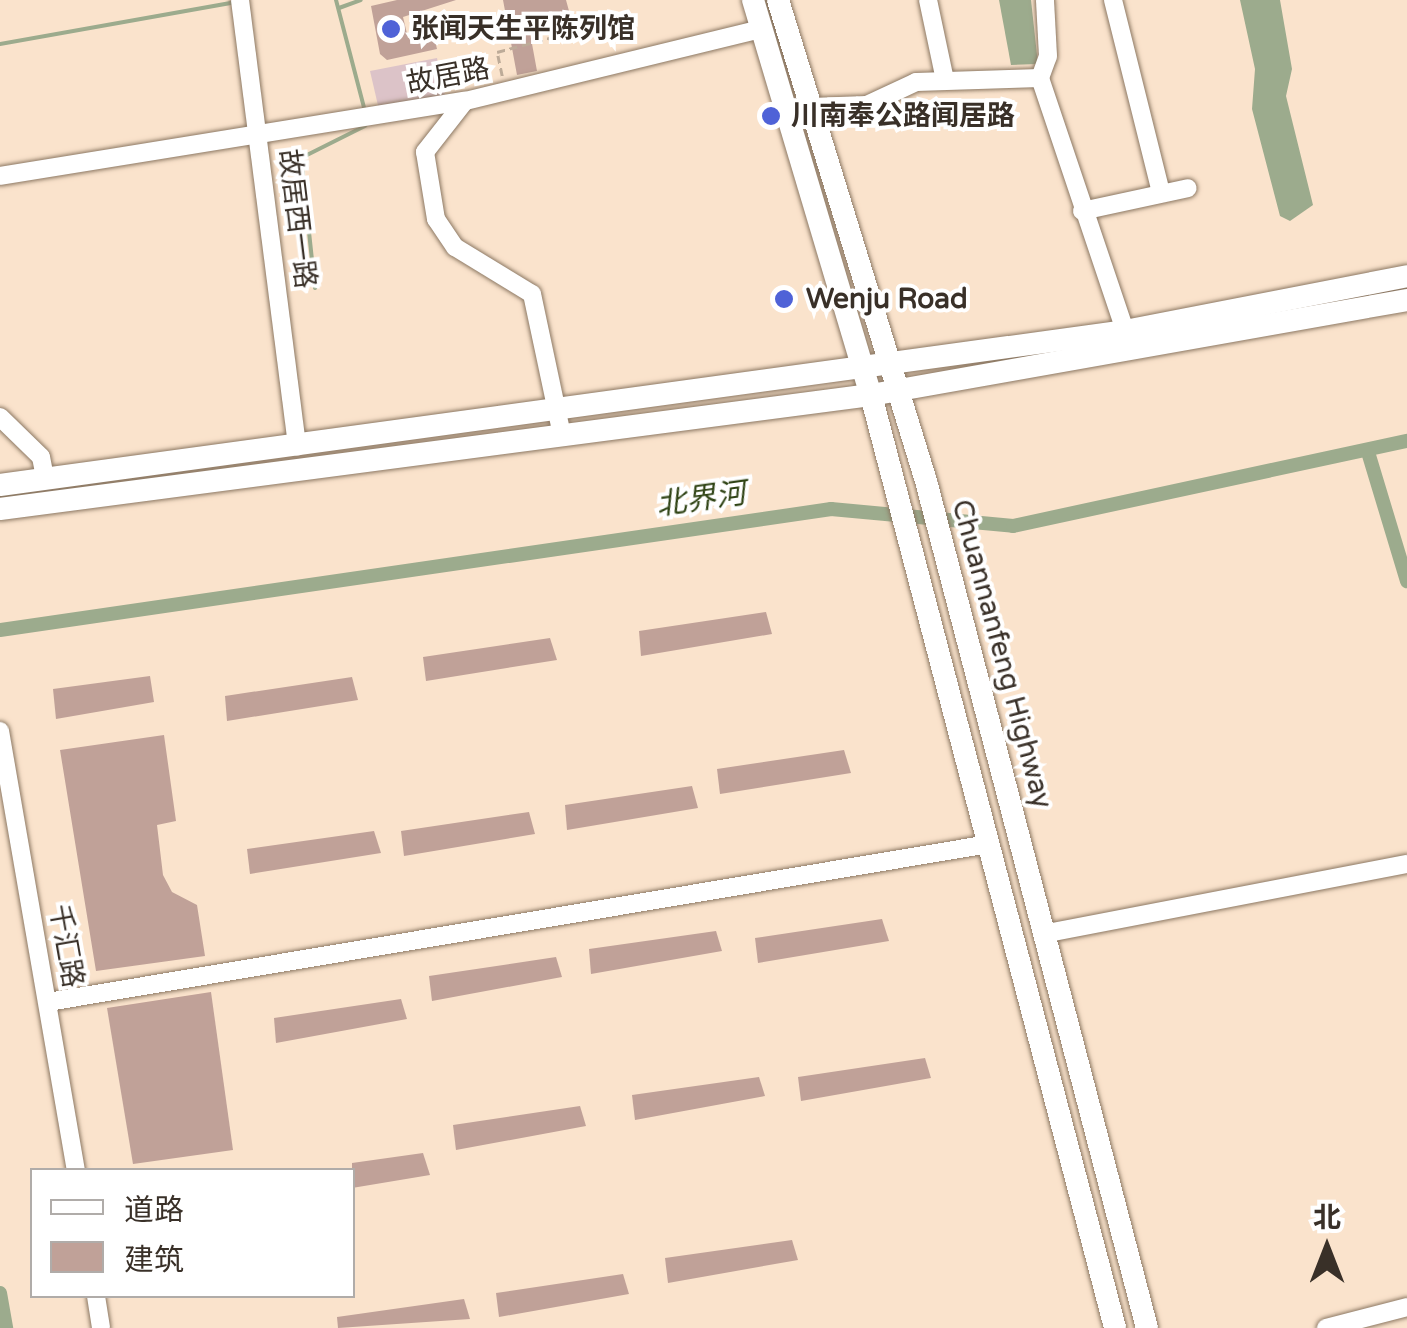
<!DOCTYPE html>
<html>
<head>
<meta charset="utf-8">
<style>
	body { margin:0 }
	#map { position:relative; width:1407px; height:1328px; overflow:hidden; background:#fae3cc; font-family:"Varela Round","Noto Sans SC",sans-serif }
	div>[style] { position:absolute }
	.green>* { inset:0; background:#dcc3c8 }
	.water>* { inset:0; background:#9cab8d }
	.stream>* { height:4px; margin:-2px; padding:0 2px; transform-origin:2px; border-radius:2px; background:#9cab8d }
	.canal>* { height:14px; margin:-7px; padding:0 7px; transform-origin:7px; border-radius:7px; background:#9cab8d }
	.building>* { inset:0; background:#c0a198 }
	.path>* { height:2.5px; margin-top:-1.25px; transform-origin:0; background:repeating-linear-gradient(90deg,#bdab98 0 8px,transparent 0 13px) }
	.roads { filter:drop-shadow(0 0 2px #8c7863) drop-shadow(0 0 2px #8c7863) }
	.minor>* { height:18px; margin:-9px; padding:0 9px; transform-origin:9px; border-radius:9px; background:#fff }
	.major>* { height:22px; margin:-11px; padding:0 11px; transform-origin:11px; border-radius:11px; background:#fff }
	.dots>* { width:28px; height:28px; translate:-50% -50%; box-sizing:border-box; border:5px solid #fff; border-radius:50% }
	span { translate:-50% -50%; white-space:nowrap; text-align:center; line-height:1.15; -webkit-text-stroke:8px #fff; paint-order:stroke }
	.poi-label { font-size:28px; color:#393028; font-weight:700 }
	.left { translate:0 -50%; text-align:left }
	.street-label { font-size:28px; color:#393028 }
	.water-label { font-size:30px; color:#2f4314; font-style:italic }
	.legend { position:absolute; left:30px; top:1168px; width:325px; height:130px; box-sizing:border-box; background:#fff; border:2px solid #b0aca9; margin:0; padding:12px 18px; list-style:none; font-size:30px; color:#393028 }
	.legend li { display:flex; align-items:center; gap:20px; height:50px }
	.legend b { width:50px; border:2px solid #b0aca9 }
	.north { position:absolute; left:1277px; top:1198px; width:100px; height:100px; -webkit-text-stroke:8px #fff; paint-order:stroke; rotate:0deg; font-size:28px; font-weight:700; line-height:40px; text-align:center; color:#393028 }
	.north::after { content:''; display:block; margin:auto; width:35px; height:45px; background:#393028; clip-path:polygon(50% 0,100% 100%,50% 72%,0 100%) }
</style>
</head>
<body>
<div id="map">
	<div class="green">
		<i style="clip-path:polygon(437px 58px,446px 100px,380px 114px,370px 71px)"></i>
	</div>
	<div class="water">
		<i style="clip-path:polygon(999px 0,1031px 0,1038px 64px,1011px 65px)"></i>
		<i style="clip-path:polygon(1240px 0,1280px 0,1292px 69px,1286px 96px,1313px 205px,1290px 221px,1280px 216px,1252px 109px,1255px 69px)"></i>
	</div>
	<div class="stream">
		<i style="left:336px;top:0;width:115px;rotate:75.4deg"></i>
		<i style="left:339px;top:8px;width:23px;rotate:-20deg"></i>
		<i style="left:0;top:44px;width:240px;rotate:-10.1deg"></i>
		<i style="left:315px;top:288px;width:131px;rotate:-96.1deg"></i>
		<i style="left:301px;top:158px;width:72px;rotate:-26.6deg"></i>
	</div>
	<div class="canal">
		<i style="left:1368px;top:452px;width:135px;rotate:73.2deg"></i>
		<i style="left:0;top:630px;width:840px;rotate:-8.28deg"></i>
		<i style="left:831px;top:509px;width:183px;rotate:5.3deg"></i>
		<i style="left:1013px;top:526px;width:403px;rotate:-12.2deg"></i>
		<i style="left:0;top:1293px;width:36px;rotate:80deg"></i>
	</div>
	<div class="building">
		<i style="clip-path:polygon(397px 0,456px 0,403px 17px,408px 38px,433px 32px,437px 49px,387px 60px,380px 54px,371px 6px)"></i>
		<i style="clip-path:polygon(503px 0,566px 0,572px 22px,530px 33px,537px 71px,517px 75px)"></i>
		<i style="clip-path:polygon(766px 612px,772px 634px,641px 656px,639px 631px)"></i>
		<i style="clip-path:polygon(550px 638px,557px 660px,426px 681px,423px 657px)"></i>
		<i style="clip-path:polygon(150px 676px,154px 702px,56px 719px,53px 689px)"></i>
		<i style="clip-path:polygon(352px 677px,358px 700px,227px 721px,225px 696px)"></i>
		<i style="clip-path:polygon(164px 735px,176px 821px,157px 825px,163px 875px,172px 892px,197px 905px,205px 956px,96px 971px,60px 750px)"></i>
		<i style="clip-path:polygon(844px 750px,851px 773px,720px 794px,717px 769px)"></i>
		<i style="clip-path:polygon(692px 786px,698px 808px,567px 830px,565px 805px)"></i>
		<i style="clip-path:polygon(529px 812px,535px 834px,404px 856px,401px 831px)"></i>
		<i style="clip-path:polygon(374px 831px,381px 853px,250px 874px,247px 849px)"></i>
		<i style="clip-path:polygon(882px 919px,889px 941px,758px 963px,755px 938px)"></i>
		<i style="clip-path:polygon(716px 931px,722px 951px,591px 974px,589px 949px)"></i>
		<i style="clip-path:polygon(556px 957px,562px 977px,432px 1001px,429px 976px)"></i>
		<i style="clip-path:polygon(211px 992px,233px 1150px,133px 1164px,107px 1008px)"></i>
		<i style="clip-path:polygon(401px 999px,407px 1019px,276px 1043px,274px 1018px)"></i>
		<i style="clip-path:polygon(925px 1058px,931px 1078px,801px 1101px,798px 1077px)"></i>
		<i style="clip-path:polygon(759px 1077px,765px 1096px,635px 1120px,632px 1095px)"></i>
		<i style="clip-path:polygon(580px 1106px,586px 1126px,456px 1150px,453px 1125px)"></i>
		<i style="clip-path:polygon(423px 1153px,430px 1175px,352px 1188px,352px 1163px)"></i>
		<i style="clip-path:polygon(792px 1240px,798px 1260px,668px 1283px,665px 1258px)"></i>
		<i style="clip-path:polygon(623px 1274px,629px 1294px,499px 1317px,496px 1293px)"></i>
		<i style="clip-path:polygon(464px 1299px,470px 1319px,338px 1328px,337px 1317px)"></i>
	</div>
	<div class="path">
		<i style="left:502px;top:76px;width:25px;rotate:-102deg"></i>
		<i style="left:497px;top:52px;width:120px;rotate:-15deg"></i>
	</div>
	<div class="roads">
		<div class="minor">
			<i style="left:240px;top:0;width:450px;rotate:82.7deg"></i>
			<i style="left:928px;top:0;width:82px;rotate:78deg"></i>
			<i style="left:1113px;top:0;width:199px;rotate:76deg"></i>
			<i style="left:1040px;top:78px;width:279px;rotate:71.4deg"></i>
			<i style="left:465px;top:101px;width:65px;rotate:128.1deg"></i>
			<i style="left:425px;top:152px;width:68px;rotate:80.7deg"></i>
			<i style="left:436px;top:219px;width:34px;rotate:56deg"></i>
			<i style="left:455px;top:247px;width:90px;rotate:31.4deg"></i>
			<i style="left:532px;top:294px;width:139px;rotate:78deg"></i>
			<i style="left:811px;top:107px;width:56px;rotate:-2deg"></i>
			<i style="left:867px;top:105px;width:54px;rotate:-25.1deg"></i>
			<i style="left:916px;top:82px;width:124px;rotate:-1.8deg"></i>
			<i style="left:1040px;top:78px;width:23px;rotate:-70deg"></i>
			<i style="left:1048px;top:56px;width:56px;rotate:-93.1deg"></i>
			<i style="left:0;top:176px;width:471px;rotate:-9.2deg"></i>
			<i style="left:465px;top:101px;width:305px;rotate:-13.7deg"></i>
			<i style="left:1082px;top:211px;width:108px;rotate:-12.2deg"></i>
			<i style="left:0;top:417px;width:57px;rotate:44.3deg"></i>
			<i style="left:41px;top:457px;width:21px;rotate:79deg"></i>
			<i style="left:0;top:731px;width:446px;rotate:80.2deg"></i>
			<i style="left:1043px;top:934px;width:371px;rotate:-10.9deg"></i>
			<i style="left:48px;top:1002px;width:954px;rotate:-9.53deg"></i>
			<i style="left:96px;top:1296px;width:32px;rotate:81deg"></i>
			<i style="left:1326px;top:1328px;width:84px;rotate:-14.5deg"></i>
		</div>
		<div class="major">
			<i style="left:753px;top:0;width:412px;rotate:73.4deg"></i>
			<i style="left:871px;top:395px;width:964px;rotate:75.34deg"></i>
			<i style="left:778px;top:0;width:503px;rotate:72.9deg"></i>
			<i style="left:926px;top:481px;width:875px;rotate:75.38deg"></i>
			<i style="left:0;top:485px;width:1135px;rotate:-7.79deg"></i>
			<i style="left:1125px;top:331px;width:287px;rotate:-11deg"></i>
			<i style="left:0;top:509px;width:878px;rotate:-7.46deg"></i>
			<i style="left:871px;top:395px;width:544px;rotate:-10.05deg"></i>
		</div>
	</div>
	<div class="dots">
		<i style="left:391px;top:29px;background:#4f62d7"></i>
		<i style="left:771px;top:116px;background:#4f62d7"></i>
		<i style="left:784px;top:299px;background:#4f62d7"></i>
	</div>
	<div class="poi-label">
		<span class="left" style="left:411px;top:29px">张闻天生平陈列馆</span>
		<span class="left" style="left:791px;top:116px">川南奉公路闻居路</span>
		<span class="left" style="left:806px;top:299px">Wenju Road</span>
	</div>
	<div class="street-label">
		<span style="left:448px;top:76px;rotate:-11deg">故居路</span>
		<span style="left:297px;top:219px;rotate:83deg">故居西一路</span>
		<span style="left:1002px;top:654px;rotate:75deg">Chuannanfeng Highway</span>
		<span style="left:66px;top:946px;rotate:80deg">千汇路</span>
	</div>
	<div class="water-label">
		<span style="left:701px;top:500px;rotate:-8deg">北界河</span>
	</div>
	<ul class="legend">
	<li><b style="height:12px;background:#fff"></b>道路</li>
	<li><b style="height:28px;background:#c0a198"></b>建筑</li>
	</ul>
	<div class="north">北</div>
</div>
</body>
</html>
